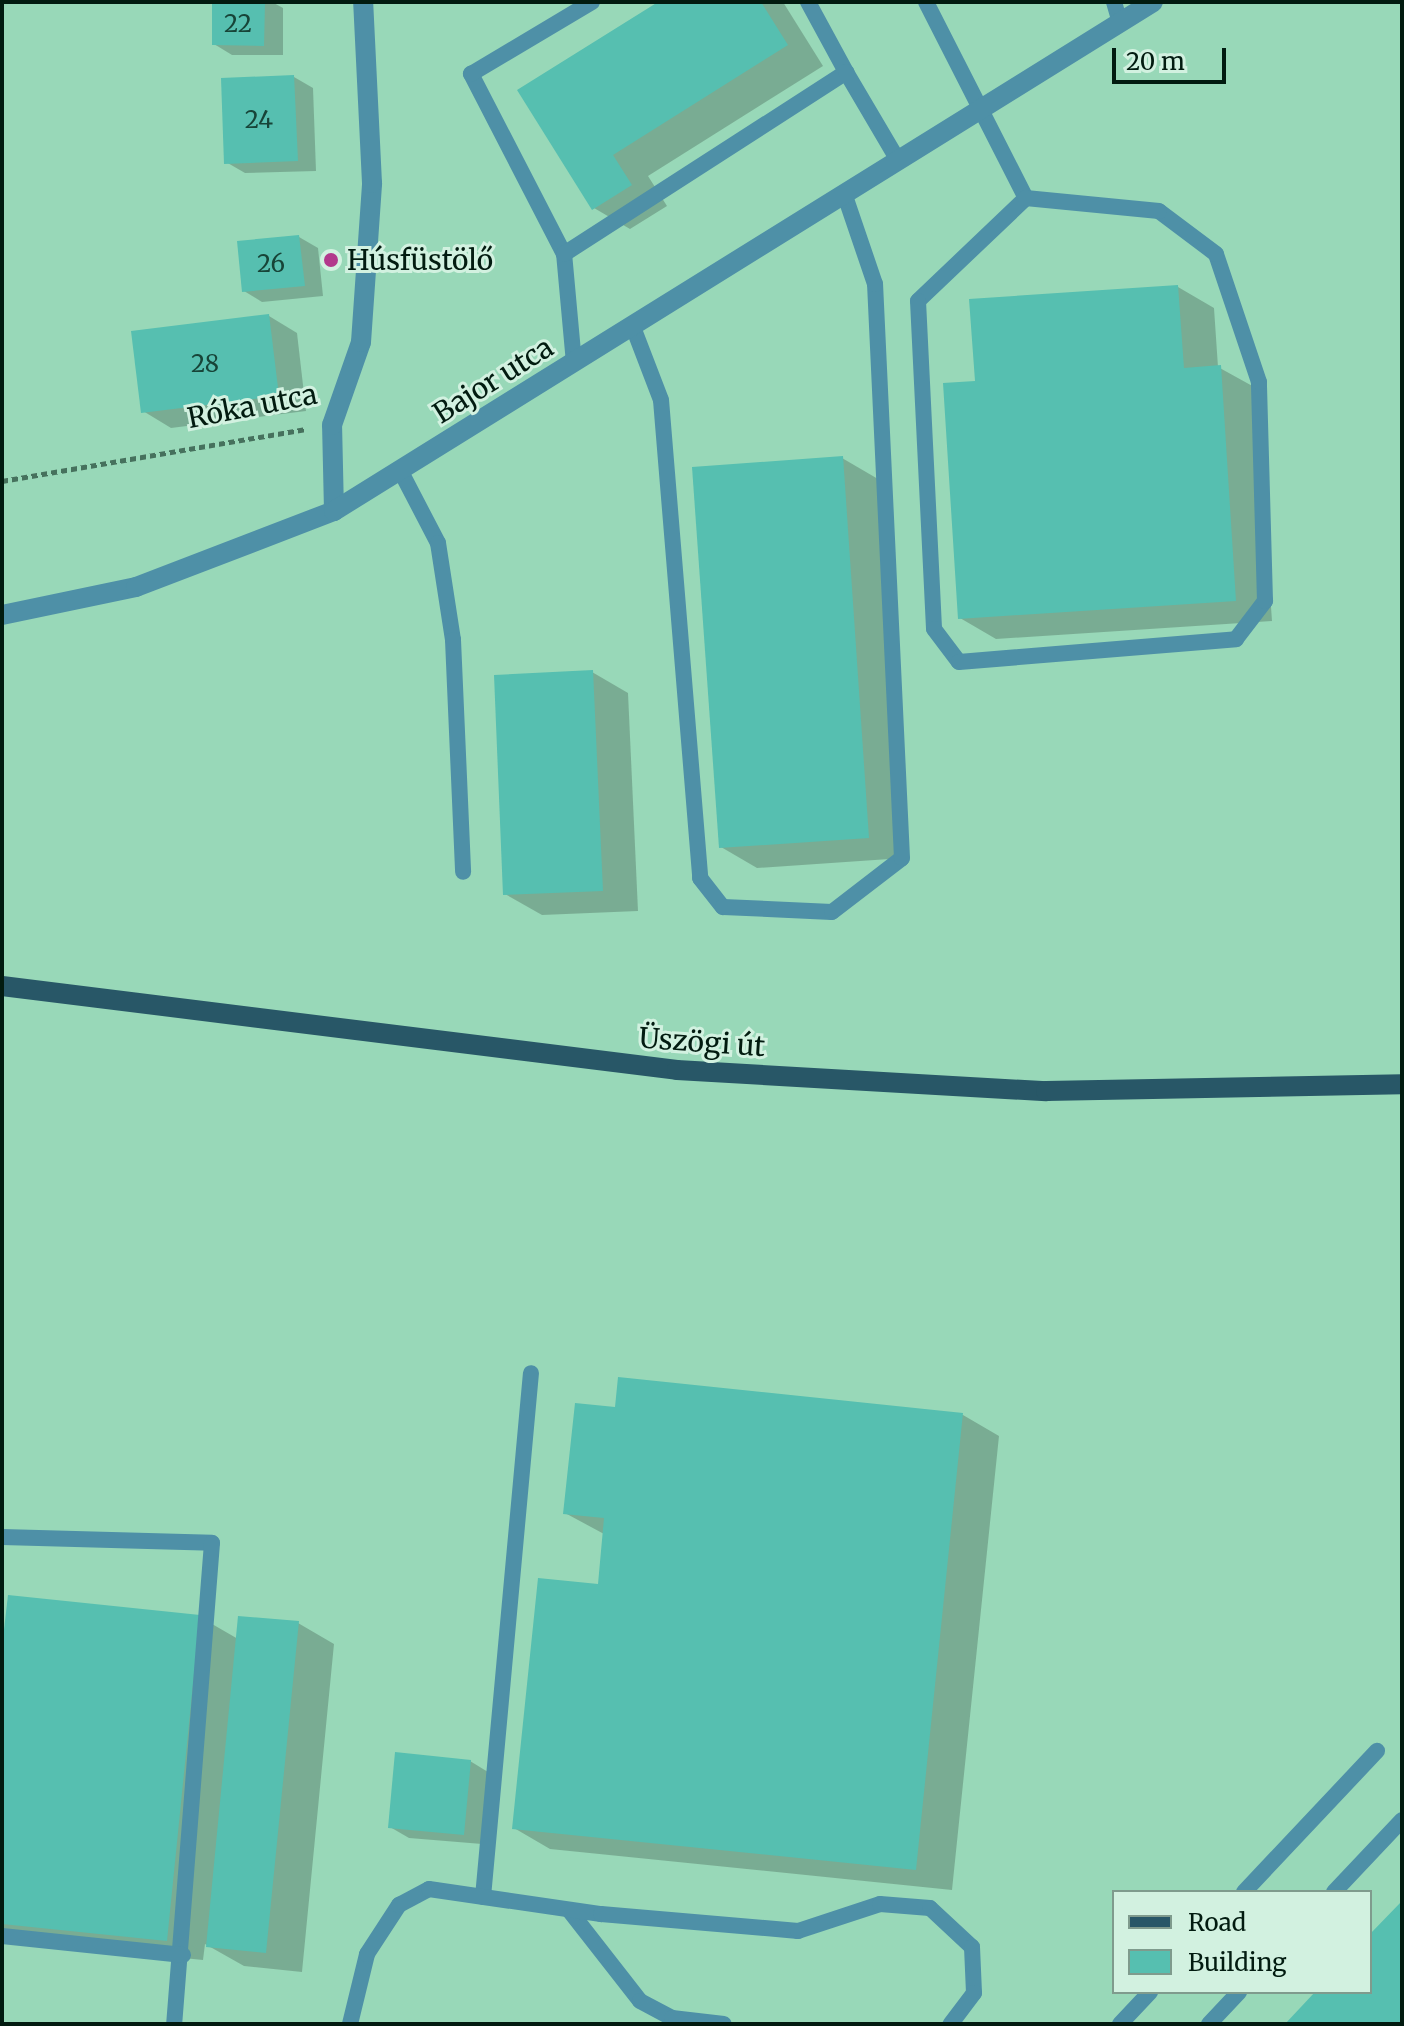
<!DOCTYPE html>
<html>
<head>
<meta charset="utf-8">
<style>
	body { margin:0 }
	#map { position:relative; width:1404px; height:2026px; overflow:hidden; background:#98d8b8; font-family:Merriweather,serif }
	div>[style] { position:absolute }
	.shadow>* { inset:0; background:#0003 }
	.building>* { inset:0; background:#56bfb0 }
	.path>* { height:5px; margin-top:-2.5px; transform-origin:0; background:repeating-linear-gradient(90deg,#46715d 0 6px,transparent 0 10px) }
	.service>* { height:16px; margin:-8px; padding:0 8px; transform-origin:8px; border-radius:8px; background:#4e90a7 }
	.minor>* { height:20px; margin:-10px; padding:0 10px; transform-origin:10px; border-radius:10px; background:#4e90a7 }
	.primary>* { height:20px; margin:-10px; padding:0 10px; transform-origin:10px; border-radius:10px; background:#285767 }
	.dots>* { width:22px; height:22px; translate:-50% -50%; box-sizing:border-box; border:4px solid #d2f1e0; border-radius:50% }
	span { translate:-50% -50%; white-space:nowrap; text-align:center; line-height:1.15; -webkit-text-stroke:6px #d2f1e0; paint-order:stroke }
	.number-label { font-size:24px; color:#174438 }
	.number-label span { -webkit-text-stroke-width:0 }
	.poi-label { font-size:28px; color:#021b10 }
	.left { translate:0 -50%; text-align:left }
	.street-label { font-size:28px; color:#021b10 }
	.frame { position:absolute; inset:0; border:4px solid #021b10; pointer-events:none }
	.legend { position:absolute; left:1112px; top:1890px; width:260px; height:104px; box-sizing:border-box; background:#d2f1e0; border:2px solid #7f9b8d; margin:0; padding:10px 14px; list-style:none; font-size:24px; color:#021b10 }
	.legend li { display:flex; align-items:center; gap:16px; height:40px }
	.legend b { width:40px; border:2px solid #7f9b8d }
	.scale { position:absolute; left:1112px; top:48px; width:114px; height:36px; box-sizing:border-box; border:4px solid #021b10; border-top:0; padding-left:10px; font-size:24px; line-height:28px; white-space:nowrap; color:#021b10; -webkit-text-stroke:6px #d2f1e0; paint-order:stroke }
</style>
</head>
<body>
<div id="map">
	<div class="shadow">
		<i style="clip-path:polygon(214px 2px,272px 2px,283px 8px,283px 55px,232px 55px,214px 44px)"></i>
		<i style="clip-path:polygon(662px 2px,783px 2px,823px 66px,648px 176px,667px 206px,630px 229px,594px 208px)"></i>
		<i style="clip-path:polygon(294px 77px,313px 88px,316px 171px,245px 173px,226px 162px)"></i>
		<i style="clip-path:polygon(299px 237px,318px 248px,323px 296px,262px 302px,244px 291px)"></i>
		<i style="clip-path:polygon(1178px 287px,1214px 308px,1218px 367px,1256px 388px,1272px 621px,996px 639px,960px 618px,977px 383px)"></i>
		<i style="clip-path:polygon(269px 316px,297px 333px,306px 411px,171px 428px,143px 411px)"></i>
		<i style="clip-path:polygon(842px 458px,878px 479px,904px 858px,757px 868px,721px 847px)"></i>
		<i style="clip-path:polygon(592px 672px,628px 693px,638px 911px,542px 915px,505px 894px)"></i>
		<i style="clip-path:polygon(617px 1410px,963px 1415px,999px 1436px,952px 1890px,550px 1849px,514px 1828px,599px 1586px,604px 1534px,565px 1513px)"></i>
		<i style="clip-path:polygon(200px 1617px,238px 1639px,298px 1623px,334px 1644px,302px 1972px,244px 1966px,205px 1944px,203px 1960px,12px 1941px,2px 1935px,2px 1649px)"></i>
		<i style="clip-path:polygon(470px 1761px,488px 1772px,482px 1844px,409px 1838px,390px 1827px)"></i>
	</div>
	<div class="building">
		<i style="clip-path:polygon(212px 2px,265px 2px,264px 46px,212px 45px)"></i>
		<i style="clip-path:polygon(658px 2px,761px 2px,788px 45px,613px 155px,632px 185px,592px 210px,517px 90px)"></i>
		<i style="clip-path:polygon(294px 75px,298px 161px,224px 164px,221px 78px)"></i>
		<i style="clip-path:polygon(299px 235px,305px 286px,242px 292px,237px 241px)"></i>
		<i style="clip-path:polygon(1178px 285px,1184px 368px,1221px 365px,1236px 601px,958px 619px,943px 383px,975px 381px,969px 299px)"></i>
		<i style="clip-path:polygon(269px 314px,279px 396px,141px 413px,131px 331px)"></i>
		<i style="clip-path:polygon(843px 456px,869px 838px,719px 848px,692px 467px)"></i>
		<i style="clip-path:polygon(593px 670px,603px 891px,503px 895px,494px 675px)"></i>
		<i style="clip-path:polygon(618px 1377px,963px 1413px,916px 1870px,512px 1829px,538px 1578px,598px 1584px,604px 1518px,563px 1514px,575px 1403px,615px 1407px)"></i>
		<i style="clip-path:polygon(8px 1595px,200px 1615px,167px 1941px,2px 1924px,2px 1647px)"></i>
		<i style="clip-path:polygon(238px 1616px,299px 1621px,266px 1953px,206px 1947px)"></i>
		<i style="clip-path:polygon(395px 1752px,471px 1760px,464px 1835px,388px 1828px)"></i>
		<i style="clip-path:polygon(1402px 1901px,1402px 2024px,1285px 2024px,1315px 1992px,1370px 1992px,1370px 1934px)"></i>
	</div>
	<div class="path">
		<i style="left:2px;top:481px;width:307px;rotate:-9.7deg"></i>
	</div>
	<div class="service">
		<i style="left:808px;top:2px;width:80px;rotate:61.5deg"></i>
		<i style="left:926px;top:2px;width:220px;rotate:63deg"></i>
		<i style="left:1026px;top:198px;width:149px;rotate:136.4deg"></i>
		<i style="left:918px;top:301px;width:328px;rotate:87.2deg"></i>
		<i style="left:934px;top:629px;width:41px;rotate:52.9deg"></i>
		<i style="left:959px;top:662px;width:278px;rotate:-4.7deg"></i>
		<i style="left:1236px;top:639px;width:48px;rotate:-52.7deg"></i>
		<i style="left:1265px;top:601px;width:219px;rotate:-91.6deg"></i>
		<i style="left:1259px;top:382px;width:135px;rotate:-108.6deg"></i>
		<i style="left:1216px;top:254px;width:71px;rotate:-143deg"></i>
		<i style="left:1159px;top:211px;width:134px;rotate:-174.4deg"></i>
		<i style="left:1114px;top:2px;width:22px;rotate:74deg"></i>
		<i style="left:564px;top:254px;width:203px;rotate:-117.3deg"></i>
		<i style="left:471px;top:74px;width:141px;rotate:-30.8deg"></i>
		<i style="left:633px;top:327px;width:78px;rotate:69deg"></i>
		<i style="left:661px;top:400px;width:480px;rotate:85.3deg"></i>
		<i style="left:700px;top:878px;width:37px;rotate:52deg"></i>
		<i style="left:723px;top:907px;width:109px;rotate:2.6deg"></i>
		<i style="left:832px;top:912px;width:88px;rotate:-37.6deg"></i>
		<i style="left:902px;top:858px;width:575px;rotate:-92.69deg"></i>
		<i style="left:875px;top:284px;width:93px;rotate:-108.8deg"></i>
		<i style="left:574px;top:363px;width:109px;rotate:-95.2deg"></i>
		<i style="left:564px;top:254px;width:336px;rotate:-32.8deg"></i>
		<i style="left:846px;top:72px;width:104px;rotate:59.5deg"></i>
		<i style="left:400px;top:470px;width:82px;rotate:62.5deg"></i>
		<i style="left:438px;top:543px;width:98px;rotate:81.2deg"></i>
		<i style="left:453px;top:640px;width:232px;rotate:87.5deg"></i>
		<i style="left:2px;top:1537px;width:210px;rotate:1.6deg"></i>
		<i style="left:212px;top:1543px;width:482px;rotate:94.5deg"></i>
		<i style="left:1244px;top:1892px;width:194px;rotate:-46.7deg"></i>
		<i style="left:1334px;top:1892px;width:99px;rotate:-46.6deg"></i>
		<i style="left:483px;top:1897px;width:526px;rotate:-84.77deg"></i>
		<i style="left:569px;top:1910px;width:115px;rotate:52deg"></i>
		<i style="left:640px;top:2001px;width:36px;rotate:28deg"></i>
		<i style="left:672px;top:2018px;width:52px;rotate:6.6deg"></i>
		<i style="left:2px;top:1936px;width:182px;rotate:6deg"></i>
		<i style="left:350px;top:2024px;width:72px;rotate:-76.3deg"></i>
		<i style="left:367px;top:1954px;width:59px;rotate:-56.9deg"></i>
		<i style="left:399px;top:1905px;width:34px;rotate:-28deg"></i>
		<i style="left:429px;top:1889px;width:174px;rotate:8.3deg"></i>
		<i style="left:601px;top:1914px;width:198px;rotate:4.9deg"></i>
		<i style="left:798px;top:1931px;width:86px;rotate:-18.2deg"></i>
		<i style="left:880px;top:1904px;width:50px;rotate:4.6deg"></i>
		<i style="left:930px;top:1908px;width:57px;rotate:42.9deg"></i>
		<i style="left:972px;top:1947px;width:46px;rotate:87.5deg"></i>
		<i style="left:974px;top:1993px;width:39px;rotate:127deg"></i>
		<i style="left:1120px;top:2024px;width:44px;rotate:-46.8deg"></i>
		<i style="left:1209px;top:2024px;width:44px;rotate:-46.8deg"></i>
	</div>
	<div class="minor">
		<i style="left:334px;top:511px;width:86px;rotate:-91.3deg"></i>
		<i style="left:332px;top:425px;width:88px;rotate:-70.7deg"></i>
		<i style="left:361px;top:342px;width:159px;rotate:-86deg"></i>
		<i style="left:372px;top:183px;width:181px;rotate:-92.8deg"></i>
		<i style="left:2px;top:615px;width:137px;rotate:-11.8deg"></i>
		<i style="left:136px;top:587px;width:212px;rotate:-21deg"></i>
		<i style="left:334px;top:511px;width:964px;rotate:-31.86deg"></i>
	</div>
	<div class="primary">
		<i style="left:2px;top:986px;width:680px;rotate:7.09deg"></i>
		<i style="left:677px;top:1070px;width:370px;rotate:3.3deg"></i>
		<i style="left:1046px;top:1091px;width:356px;rotate:-1.1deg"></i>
	</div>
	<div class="dots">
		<i style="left:331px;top:260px;background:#b2398c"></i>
	</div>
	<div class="number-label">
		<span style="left:238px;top:24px">22</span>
		<span style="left:259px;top:120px">24</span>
		<span style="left:271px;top:264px">26</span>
		<span style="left:205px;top:364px">28</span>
	</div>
	<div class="poi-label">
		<span class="left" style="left:347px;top:260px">Húsfüstölő</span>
	</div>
	<div class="street-label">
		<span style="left:493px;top:380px;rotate:-32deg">Bajor utca</span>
		<span style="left:252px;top:406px;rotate:-11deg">Róka utca</span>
		<span style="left:702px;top:1042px;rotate:4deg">Üszögi út</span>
	</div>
	<div class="frame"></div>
	<ul class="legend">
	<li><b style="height:10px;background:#285767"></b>Road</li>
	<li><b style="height:22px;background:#56bfb0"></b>Building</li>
	</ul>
	<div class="scale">20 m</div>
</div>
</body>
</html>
